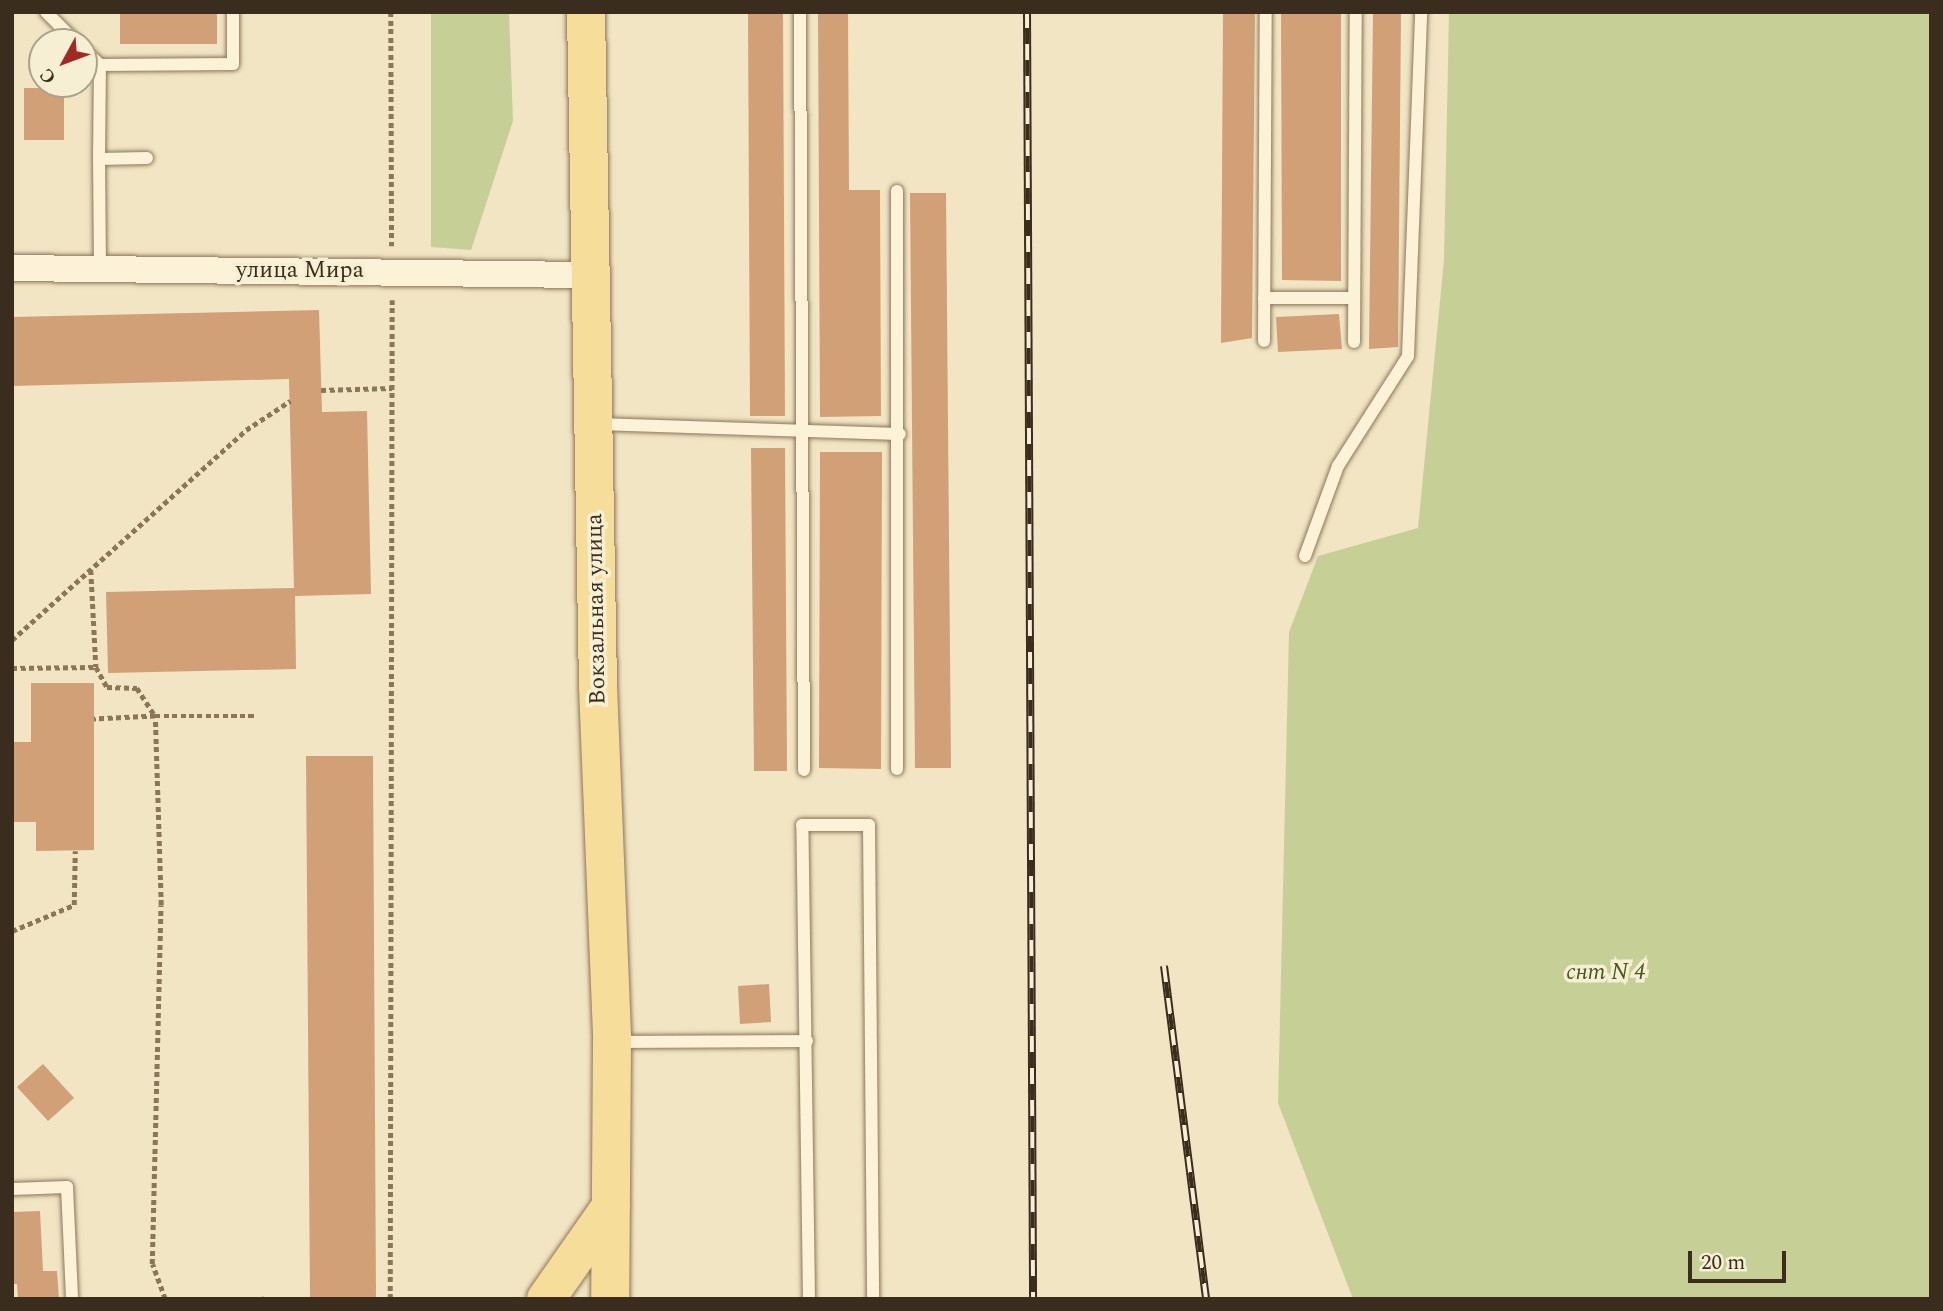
<!DOCTYPE html>
<html>
<head>
<meta charset="utf-8">
<style>
	body { margin:0 }
	#map { position:relative; width:1943px; height:1311px; overflow:hidden; background:#f1e5c3; font-family:Spectral,serif }
	div>[style] { position:absolute }
	.green>* { inset:0; background:#c6d096 }
	.building>* { inset:0; background:#d1a077 }
	.path>* { height:4.5px; margin-top:-2.25px; transform-origin:0; background:repeating-linear-gradient(90deg,#8c7659 0 5px,transparent 0 8.5px) }
	.roads { filter:drop-shadow(0 0 2px #8c7659) drop-shadow(0 0 2px #8c7659) }
	.lane>* { height:12px; margin:-6px; padding:0 6px; transform-origin:6px; border-radius:6px; background:#fbf2d7 }
	.street>* { height:26px; margin:-13px; padding:0 13px; transform-origin:13px; border-radius:13px; background:#fbf2d7 }
	.primary>* { height:38px; margin:-19px; padding:0 19px; transform-origin:19px; border-radius:19px; background:#f6dd99 }
	.rail>* { height:8px; margin-top:-4px; transform-origin:0; background:repeating-linear-gradient(90deg,#f7efd3 0 16px,#3b2d1d 0 32px); box-sizing:border-box; border-block:2px solid #3b2d1d }
	span { translate:-50% -50%; white-space:nowrap; text-align:center; line-height:1.15; -webkit-text-stroke:7px #f7efd3; paint-order:stroke }
	.street-label { font-size:23px; color:#3b2d1d }
	.park-label { font-size:23px; color:#495923; font-style:italic }
	.frame { position:absolute; inset:0; border:14px solid #3b2d1d; pointer-events:none }
	.north { position:absolute; left:28px; top:28px; width:70px; height:70px; box-sizing:border-box; background:#f7efd3; border:2px solid #aca18a; border-radius:50%; rotate:229deg; font-size:19px; font-weight:700; line-height:28px; text-align:center; color:#3b2d1d }
	.north::after { content:''; display:block; margin:auto; width:24px; height:32px; background:#9f2a25; clip-path:polygon(50% 0,100% 100%,50% 72%,0 100%) }
	.scale { position:absolute; left:1688px; top:1251px; width:98px; height:32px; box-sizing:border-box; border:4px solid #3b2d1d; border-top:0; padding-left:9px; font-size:21px; line-height:24px; white-space:nowrap; color:#3b2d1d; -webkit-text-stroke:5px #f7efd3; paint-order:stroke }
</style>
</head>
<body>
<div id="map">
	<div class="green">
		<i style="clip-path:polygon(431px 12px,509px 12px,513px 121px,471px 250px,431px 247px)"></i>
		<i style="clip-path:polygon(1449px 12px,1931px 12px,1931px 1299px,1353px 1299px,1278px 1103px,1289px 632px,1318px 556px,1418px 528px,1444px 260px)"></i>
	</div>
	<div class="building">
		<i style="clip-path:polygon(120px 12px,217px 12px,217px 44px,120px 44px)"></i>
		<i style="clip-path:polygon(748px 12px,783px 12px,785px 416px,750px 416px)"></i>
		<i style="clip-path:polygon(818px 12px,848px 12px,849px 190px,880px 190px,881px 416px,820px 417px)"></i>
		<i style="clip-path:polygon(1223px 12px,1255px 12px,1252px 338px,1221px 343px)"></i>
		<i style="clip-path:polygon(1281px 12px,1341px 12px,1341px 281px,1282px 280px)"></i>
		<i style="clip-path:polygon(1373px 12px,1401px 12px,1398px 347px,1369px 349px)"></i>
		<i style="clip-path:polygon(24px 88px,64px 88px,64px 140px,24px 140px)"></i>
		<i style="clip-path:polygon(910px 193px,946px 193px,951px 768px,915px 768px)"></i>
		<i style="clip-path:polygon(319px 310px,322px 412px,367px 411px,371px 594px,295px 596px,296px 669px,108px 673px,106px 592px,294px 588px,289px 379px,12px 386px,12px 317px)"></i>
		<i style="clip-path:polygon(1339px 314px,1342px 349px,1278px 352px,1276px 317px)"></i>
		<i style="clip-path:polygon(751px 448px,785px 448px,787px 771px,754px 771px)"></i>
		<i style="clip-path:polygon(820px 452px,882px 452px,881px 769px,819px 768px)"></i>
		<i style="clip-path:polygon(31px 683px,94px 683px,94px 850px,36px 851px,36px 822px,12px 822px,12px 742px,31px 742px)"></i>
		<i style="clip-path:polygon(306px 756px,373px 756px,376px 1299px,310px 1299px)"></i>
		<i style="clip-path:polygon(769px 984px,771px 1022px,740px 1024px,738px 986px)"></i>
		<i style="clip-path:polygon(43px 1064px,74px 1098px,48px 1121px,17px 1087px)"></i>
		<i style="clip-path:polygon(40px 1211px,43px 1271px,57px 1271px,59px 1299px,18px 1299px,17px 1284px,12px 1284px,12px 1212px)"></i>
	</div>
	<div class="path">
		<i style="left:391px;top:12px;width:234px;rotate:89.8deg"></i>
		<i style="left:321px;top:390px;width:71px;rotate:-1.6deg"></i>
		<i style="left:91px;top:570px;width:97px;rotate:87deg"></i>
		<i style="left:12px;top:640px;width:314px;rotate:-41.9deg"></i>
		<i style="left:246px;top:430px;width:53px;rotate:-33.4deg"></i>
		<i style="left:12px;top:668px;width:84px;rotate:-0.7deg"></i>
		<i style="left:96px;top:667px;width:23px;rotate:61deg"></i>
		<i style="left:107px;top:687px;width:30px;rotate:2deg"></i>
		<i style="left:137px;top:688px;width:33px;rotate:57deg"></i>
		<i style="left:155px;top:716px;width:61px;rotate:177.2deg"></i>
		<i style="left:12px;top:931px;width:67px;rotate:-22.8deg"></i>
		<i style="left:74px;top:905px;width:54px;rotate:-88.9deg"></i>
		<i style="left:261px;top:1297px;width:2px;rotate:63deg"></i>
		<i style="left:165px;top:1299px;width:37px;rotate:-110deg"></i>
		<i style="left:152px;top:1264px;width:359px;rotate:-88.6deg"></i>
		<i style="left:161px;top:905px;width:189px;rotate:-91.8deg"></i>
		<i style="left:155px;top:716px;width:102px"></i>
		<i style="left:390px;top:1299px;width:999px;rotate:-89.89deg"></i>
	</div>
	<div class="roads">
		<div class="lane">
			<i style="left:46px;top:12px;width:42px;rotate:45deg"></i>
			<i style="left:800px;top:12px;width:758px;rotate:89.7deg"></i>
			<i style="left:84px;top:50px;width:22px;rotate:43deg"></i>
			<i style="left:100px;top:65px;width:133px;rotate:-0.4deg"></i>
			<i style="left:233px;top:64px;width:52px;rotate:-90deg"></i>
			<i style="left:99px;top:159px;width:94px;rotate:-89.4deg"></i>
			<i style="left:897px;top:191px;width:578px;rotate:90deg"></i>
			<i style="left:100px;top:269px;width:110px;rotate:-90.5deg"></i>
			<i style="left:99px;top:159px;width:48px;rotate:-1.2deg"></i>
			<i style="left:1264px;top:298px;width:90px"></i>
			<i style="left:1264px;top:341px;width:329px;rotate:-89.7deg"></i>
			<i style="left:1354px;top:342px;width:330px;rotate:-89.7deg"></i>
			<i style="left:597px;top:424px;width:303px;rotate:1.9deg"></i>
			<i style="left:1305px;top:556px;width:96px;rotate:-69.9deg"></i>
			<i style="left:1338px;top:466px;width:130px;rotate:-57.5deg"></i>
			<i style="left:1408px;top:356px;width:344px;rotate:-87.8deg"></i>
			<i style="left:616px;top:1042px;width:191px;rotate:-0.3deg"></i>
			<i style="left:12px;top:1189px;width:55px;rotate:-2.1deg"></i>
			<i style="left:67px;top:1187px;width:112px;rotate:87.4deg"></i>
			<i style="left:809px;top:1299px;width:474px;rotate:-90.8deg"></i>
			<i style="left:802px;top:825px;width:67px"></i>
			<i style="left:869px;top:825px;width:474px;rotate:89.5deg"></i>
		</div>
		<div class="street">
			<i style="left:12px;top:268px;width:577px;rotate:0.7deg"></i>
		</div>
		<div class="primary">
			<i style="left:586px;top:12px;width:674px;rotate:88.98deg"></i>
			<i style="left:598px;top:686px;width:356px;rotate:87.7deg"></i>
			<i style="left:612px;top:1042px;width:257px;rotate:90.4deg"></i>
			<i style="left:546px;top:1299px;width:113px;rotate:-55deg"></i>
		</div>
	</div>
	<div class="rail">
		<i style="left:1027px;top:12px;width:1287px;rotate:89.73deg"></i>
		<i style="left:1164px;top:966px;width:336px;rotate:82.8deg"></i>
	</div>
	<div class="street-label">
		<span style="left:300px;top:271px">улица Мира</span>
		<span style="left:597px;top:609px;rotate:-91deg">Вокзальная улица</span>
	</div>
	<div class="park-label">
		<span style="left:1606px;top:973px">снт N 4</span>
	</div>
	<div class="frame"></div>
	<div class="north">С</div>
	<div class="scale">20 m</div>
</div>
</body>
</html>
